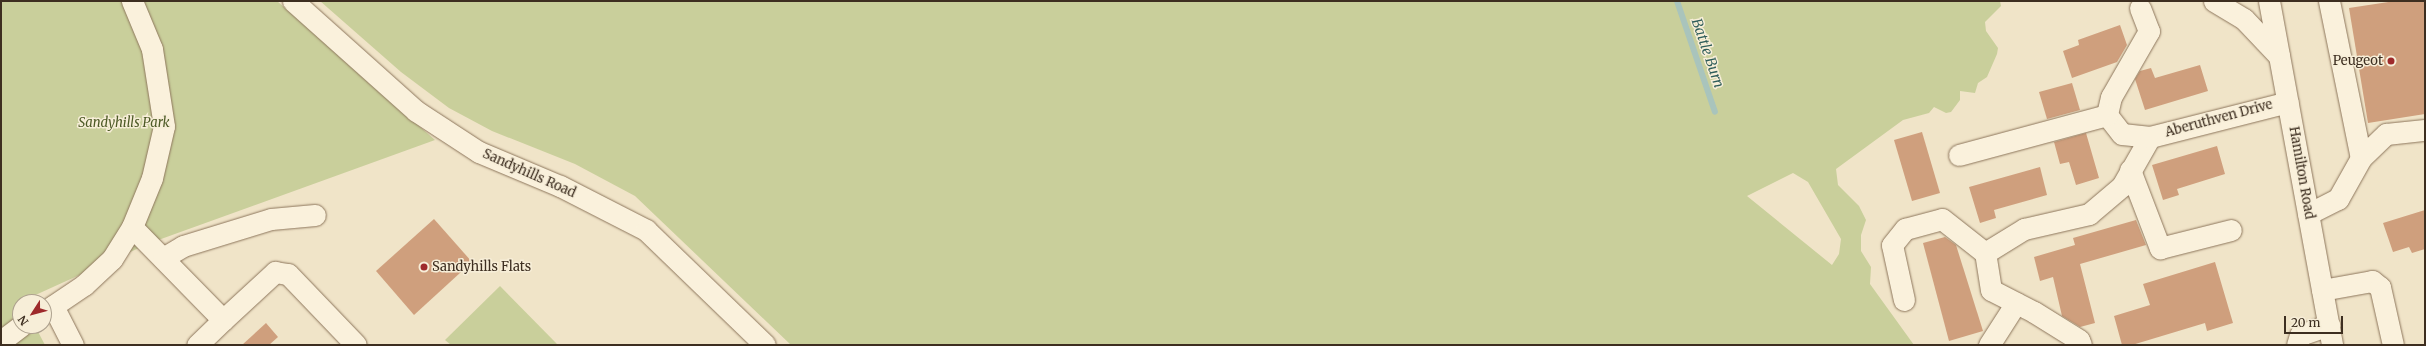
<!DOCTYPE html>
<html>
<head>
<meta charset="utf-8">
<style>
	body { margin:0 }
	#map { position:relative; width:2426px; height:346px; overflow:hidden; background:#f0e4c8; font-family:Merriweather,serif }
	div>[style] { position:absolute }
	.green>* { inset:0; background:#c9cf9b }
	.stream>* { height:6px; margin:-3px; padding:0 3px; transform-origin:3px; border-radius:3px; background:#a9c4bc }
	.building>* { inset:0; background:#cf9f7d }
	.roads { filter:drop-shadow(0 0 1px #8d765c) drop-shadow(0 0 1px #8d765c) }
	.minor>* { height:21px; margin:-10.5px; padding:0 10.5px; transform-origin:10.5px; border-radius:10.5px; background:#faf1dc }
	.dots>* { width:11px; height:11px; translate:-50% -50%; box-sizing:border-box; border:2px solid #f7eed8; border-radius:50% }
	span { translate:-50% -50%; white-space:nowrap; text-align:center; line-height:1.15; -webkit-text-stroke:3px #f7eed8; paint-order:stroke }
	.poi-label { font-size:13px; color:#3d2e20 }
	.right { translate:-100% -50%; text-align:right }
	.left { translate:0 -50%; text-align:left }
	.street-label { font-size:13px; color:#3d2e20 }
	.park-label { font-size:13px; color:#4d5a26; font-style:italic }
	.water-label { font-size:14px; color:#2f5d5a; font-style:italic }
	.frame { position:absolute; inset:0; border:2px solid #3d2e20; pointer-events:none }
	.north { position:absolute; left:12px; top:294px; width:40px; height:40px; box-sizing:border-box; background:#f7eed8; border:1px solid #ada18e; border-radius:50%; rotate:234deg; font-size:11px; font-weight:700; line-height:16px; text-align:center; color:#3d2e20 }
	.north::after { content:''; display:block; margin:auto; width:14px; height:18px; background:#9e2a2b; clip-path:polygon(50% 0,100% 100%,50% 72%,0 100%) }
	.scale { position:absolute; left:2284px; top:316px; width:59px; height:18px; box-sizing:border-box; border:2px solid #3d2e20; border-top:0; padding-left:5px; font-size:12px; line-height:14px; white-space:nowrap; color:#3d2e20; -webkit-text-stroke:3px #f7eed8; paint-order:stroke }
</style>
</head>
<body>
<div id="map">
	<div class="green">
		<i style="clip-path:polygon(1px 1px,277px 1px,435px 140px,150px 243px,20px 302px,20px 326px,35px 326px,45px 345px,1px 345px)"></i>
		<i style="clip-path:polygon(evenodd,320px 1px,2000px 1px,2001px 6px,1985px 22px,1986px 31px,1998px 48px,1997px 54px,1987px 77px,1978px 83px,1975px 93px,1960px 91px,1960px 100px,1951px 112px,1946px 113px,1934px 107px,1929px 113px,1903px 120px,1836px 169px,1838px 185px,1859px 206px,1866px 220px,1861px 235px,1861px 251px,1871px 267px,1870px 284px,1914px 345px,791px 345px,635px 196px,575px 164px,492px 131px,449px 108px,401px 72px,320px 1px,1793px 173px,1808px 182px,1841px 239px,1839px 254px,1832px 265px,1747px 196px,1793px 173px)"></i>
		<i style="clip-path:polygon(500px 286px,558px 345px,451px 345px,445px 340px)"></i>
	</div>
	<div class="stream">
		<i style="left:1677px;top:1px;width:117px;rotate:71.1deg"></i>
	</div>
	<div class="building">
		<i style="clip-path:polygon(2395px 1px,2425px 1px,2425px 114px,2368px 123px,2349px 8px)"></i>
		<i style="clip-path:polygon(2120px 25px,2127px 45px,2117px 62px,2072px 78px,2063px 51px,2079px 45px,2078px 40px)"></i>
		<i style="clip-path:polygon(2200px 65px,2208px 91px,2145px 110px,2135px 79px,2140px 71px,2151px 68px,2155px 78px)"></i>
		<i style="clip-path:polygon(2072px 83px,2080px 110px,2047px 119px,2039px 92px)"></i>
		<i style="clip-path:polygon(1922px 132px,1940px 193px,1912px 201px,1894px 140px)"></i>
		<i style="clip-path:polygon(2086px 133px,2099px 178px,2076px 185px,2069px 162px,2060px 164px,2054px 142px)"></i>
		<i style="clip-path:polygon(2217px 146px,2225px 174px,2177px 189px,2179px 195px,2163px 200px,2152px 165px)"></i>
		<i style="clip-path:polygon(2040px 167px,2047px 195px,1994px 210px,1996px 218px,1980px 223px,1969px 187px)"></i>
		<i style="clip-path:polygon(2425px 210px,2425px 249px,2412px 253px,2409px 247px,2393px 252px,2383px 223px)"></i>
		<i style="clip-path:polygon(434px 219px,472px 262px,414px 315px,376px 271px)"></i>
		<i style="clip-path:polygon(2136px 220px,2146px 245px,2080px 264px,2095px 323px,2080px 327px,2062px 316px,2053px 277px,2040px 281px,2034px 257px,2075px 245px,2073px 238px)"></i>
		<i style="clip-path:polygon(1945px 237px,1956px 245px,1983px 331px,1949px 341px,1923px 243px)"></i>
		<i style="clip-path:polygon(2215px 262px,2233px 323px,2207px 331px,2205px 323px,2132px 345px,2122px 345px,2114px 316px,2150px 305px,2143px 284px)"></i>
		<i style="clip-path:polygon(266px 323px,278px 337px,269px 345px,242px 345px)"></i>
	</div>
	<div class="roads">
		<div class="minor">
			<i style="left:293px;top:1px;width:165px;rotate:41.8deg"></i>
			<i style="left:416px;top:111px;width:75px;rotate:33.1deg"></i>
			<i style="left:479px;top:152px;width:88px;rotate:22.8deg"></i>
			<i style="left:560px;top:186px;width:97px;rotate:27.1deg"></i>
			<i style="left:646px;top:230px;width:165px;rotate:44deg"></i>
			<i style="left:2214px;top:1px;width:35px;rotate:31deg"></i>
			<i style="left:2244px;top:19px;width:51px;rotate:46.6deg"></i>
			<i style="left:2269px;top:1px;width:350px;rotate:79.6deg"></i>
			<i style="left:2329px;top:1px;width:160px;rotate:78.5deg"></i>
			<i style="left:2140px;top:8px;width:25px;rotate:69deg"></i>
			<i style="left:2149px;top:31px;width:76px;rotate:119.9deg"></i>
			<i style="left:2111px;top:97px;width:18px;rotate:103deg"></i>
			<i style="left:2107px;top:115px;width:24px;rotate:52deg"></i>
			<i style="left:2122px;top:134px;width:28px;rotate:6deg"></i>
			<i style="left:1959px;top:155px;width:153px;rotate:-15.1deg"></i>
			<i style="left:2130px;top:170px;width:84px;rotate:69deg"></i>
			<i style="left:2160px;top:248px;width:73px;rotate:-14.2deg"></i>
			<i style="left:2308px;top:214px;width:34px;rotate:-27deg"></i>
			<i style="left:2338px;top:199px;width:47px;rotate:-60.7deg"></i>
			<i style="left:2361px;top:158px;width:35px;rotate:-44deg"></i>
			<i style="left:2386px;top:134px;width:39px;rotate:-6deg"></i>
			<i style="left:132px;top:227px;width:130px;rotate:45.6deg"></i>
			<i style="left:223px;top:320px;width:36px;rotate:136deg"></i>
			<i style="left:163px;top:258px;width:23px;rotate:-31deg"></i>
			<i style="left:183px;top:246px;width:92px;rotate:-17.1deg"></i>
			<i style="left:271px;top:219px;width:44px;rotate:-5.2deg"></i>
			<i style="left:2322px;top:290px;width:51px;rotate:-10.2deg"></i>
			<i style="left:2372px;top:281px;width:10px;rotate:37deg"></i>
			<i style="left:2380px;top:287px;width:59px;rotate:77.4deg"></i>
			<i style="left:1904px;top:300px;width:56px;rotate:-102.3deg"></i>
			<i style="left:1892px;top:245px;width:21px;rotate:-51deg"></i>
			<i style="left:1905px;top:229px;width:38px;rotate:-15deg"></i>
			<i style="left:1942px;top:219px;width:55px;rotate:38.3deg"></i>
			<i style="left:53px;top:306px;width:44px;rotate:62.9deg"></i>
			<i style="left:44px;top:312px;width:48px;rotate:-34deg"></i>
			<i style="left:84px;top:285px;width:38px;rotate:-43deg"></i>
			<i style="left:112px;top:259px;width:38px;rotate:-58deg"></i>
			<i style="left:132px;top:227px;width:53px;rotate:-67.8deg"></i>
			<i style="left:152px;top:178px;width:53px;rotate:-77deg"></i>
			<i style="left:164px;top:126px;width:78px;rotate:-98.9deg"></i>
			<i style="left:152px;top:49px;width:52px;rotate:-112.6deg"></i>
			<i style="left:223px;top:320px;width:71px;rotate:-42.7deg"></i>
			<i style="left:275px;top:272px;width:13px;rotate:9deg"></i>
			<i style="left:288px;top:274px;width:98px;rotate:46.2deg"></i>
			<i style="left:1px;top:341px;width:25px;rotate:-37deg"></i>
			<i style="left:1989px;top:345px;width:50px;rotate:-57.3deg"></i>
			<i style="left:2081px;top:345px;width:5px;rotate:-112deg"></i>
			<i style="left:2079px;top:340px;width:53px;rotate:-148.1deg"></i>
			<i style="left:2034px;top:312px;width:48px;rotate:-152.9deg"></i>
			<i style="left:1991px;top:290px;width:37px;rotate:-99deg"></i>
			<i style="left:1985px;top:253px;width:46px;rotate:-31.6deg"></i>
			<i style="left:2024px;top:229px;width:67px;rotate:-13deg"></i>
			<i style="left:2089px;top:214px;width:43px;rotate:-40.3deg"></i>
			<i style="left:2122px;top:186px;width:56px;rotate:-60.3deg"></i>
			<i style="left:2150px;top:137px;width:142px;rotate:-14.2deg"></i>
			<i style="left:2297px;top:345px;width:10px;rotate:-73deg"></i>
			<i style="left:2300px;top:335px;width:31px;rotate:-19deg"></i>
		</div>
	</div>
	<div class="dots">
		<i style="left:2391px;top:61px;background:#9e2a2b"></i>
		<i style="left:424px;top:267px;background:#9e2a2b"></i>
	</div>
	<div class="poi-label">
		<span class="right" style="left:2383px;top:61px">Peugeot</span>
		<span class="left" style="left:432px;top:267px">Sandyhills Flats</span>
	</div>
	<div class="street-label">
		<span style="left:2219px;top:119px;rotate:-15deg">Aberuthven Drive</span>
		<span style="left:2301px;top:173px;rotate:80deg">Hamilton Road</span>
		<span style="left:529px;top:174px;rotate:24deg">Sandyhills Road</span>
	</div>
	<div class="park-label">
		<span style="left:124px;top:123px">Sandyhills Park</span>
	</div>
	<div class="water-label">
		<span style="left:1708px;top:53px;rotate:71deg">Battle Burn</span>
	</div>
	<div class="frame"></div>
	<div class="north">N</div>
	<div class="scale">20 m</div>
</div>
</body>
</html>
